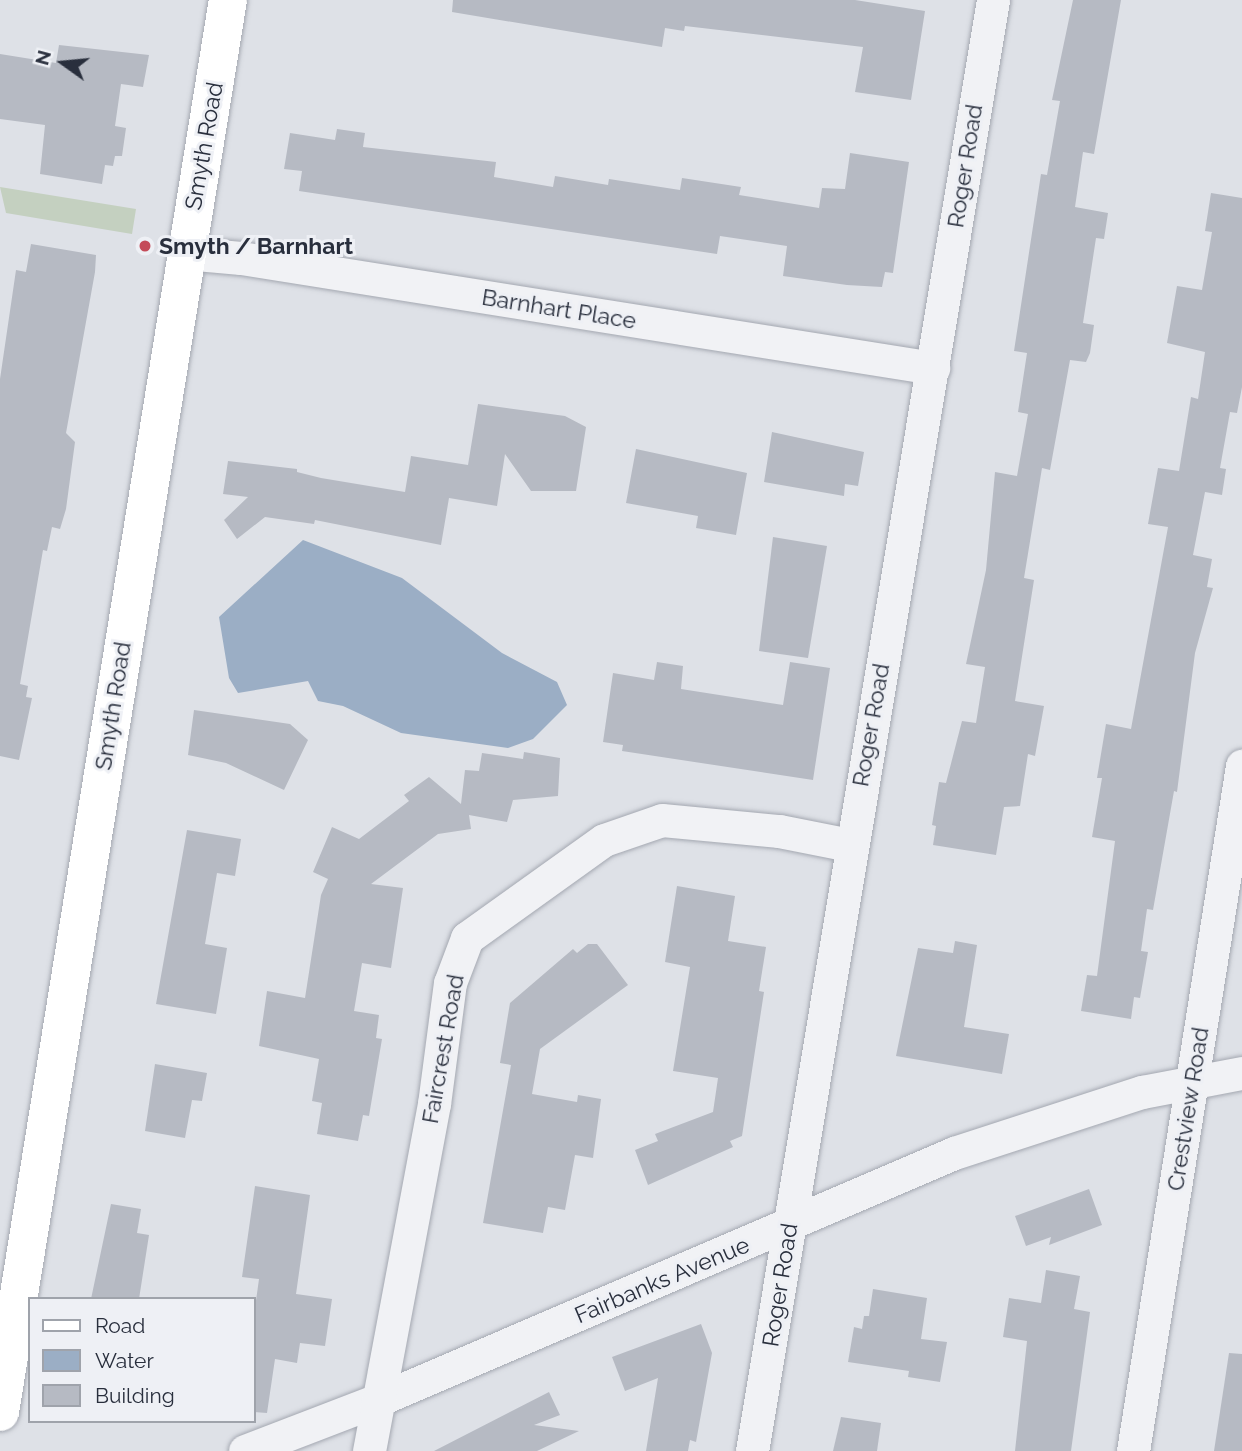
<!DOCTYPE html>
<html>
<head>
<meta charset="utf-8">
<style>
	body { margin:0 }
	#map { position:relative; width:1242px; height:1451px; overflow:hidden; background:#dee1e7; font-family:Raleway,sans-serif }
	div>[style] { position:absolute }
	.green>* { inset:0; background:#c4d0c0 }
	.water>* { inset:0; background:#9baec5 }
	.building>* { inset:0; background:#b6bac3 }
	.roads { filter:drop-shadow(0 0 2px #a4a8b1) drop-shadow(0 0 2px #a4a8b1) }
	.minor>* { height:33px; margin:-16.5px; padding:0 16.5px; transform-origin:16.5px; border-radius:16.5px; background:#f1f2f5 }
	.major>* { height:38px; margin:-19px; padding:0 19px; transform-origin:19px; border-radius:19px; background:#fff }
	.dots>* { width:19px; height:19px; translate:-50% -50%; box-sizing:border-box; border:4px solid #eef0f5; border-radius:50% }
	span { translate:-50% -50%; white-space:nowrap; text-align:center; line-height:1.15; -webkit-text-stroke:6px #eef0f5; paint-order:stroke }
	.street-label { font-size:23px; color:#292f3d }
	.poi-label { font-size:23px; color:#292f3d; font-weight:700 }
	.left { translate:0 -50%; text-align:left }
	.legend { position:absolute; left:28px; top:1297px; width:228px; height:126px; box-sizing:border-box; background:#eef0f5; border:2px solid #9fa3ab; margin:0; padding:9px 12px; list-style:none; font-size:21px; color:#292f3d }
	.legend li { display:flex; align-items:center; gap:14px; height:35px }
	.legend b { width:35px; border:2px solid #9fa3ab }
	.north { position:absolute; left:28px; top:28px; width:70px; height:70px; -webkit-text-stroke:5px #eef0f5; paint-order:stroke; rotate:285deg; font-size:19px; font-weight:700; line-height:28px; text-align:center; color:#292f3d }
	.north::after { content:''; display:block; margin:auto; width:24px; height:32px; background:#292f3d; clip-path:polygon(50% 0,100% 100%,50% 72%,0 100%) }
</style>
</head>
<body>
<div id="map">
	<div class="green">
		<i style="clip-path:polygon(0 187px,136px 209px,132px 234px,6px 213px)"></i>
	</div>
	<div class="water">
		<i style="clip-path:polygon(303px 540px,402px 578px,502px 653px,557px 682px,567px 705px,533px 739px,508px 748px,401px 733px,343px 706px,318px 701px,308px 681px,238px 693px,229px 678px,219px 617px)"></i>
	</div>
	<div class="building">
		<i style="clip-path:polygon(453px 0,855px 0,925px 11px,911px 100px,855px 92px,863px 47px,685px 26px,684px 31px,665px 28px,662px 47px,452px 12px)"></i>
		<i style="clip-path:polygon(1073px 0,1121px 0,1094px 154px,1083px 152px,1075px 207px,1108px 213px,1104px 239px,1096px 238px,1083px 323px,1094px 325px,1090px 353px,1086px 362px,1070px 360px,1050px 470px,1042px 468px,1024px 578px,1034px 580px,1015px 701px,1044px 706px,1035px 756px,1028px 754px,1020px 806px,1004px 807px,996px 855px,933px 845px,936px 826px,932px 825px,939px 782px,946px 783px,962px 721px,976px 723px,985px 667px,966px 664px,986px 570px,995px 472px,1017px 476px,1028px 414px,1018px 412px,1027px 353px,1014px 351px,1041px 174px,1047px 175px,1060px 101px,1052px 100px)"></i>
		<i style="clip-path:polygon(59px 45px,149px 55px,143px 87px,121px 84px,115px 126px,126px 128px,122px 156px,115px 156px,113px 166px,105px 165px,102px 184px,40px 174px,45px 125px,0 119px,0 54px,56px 63px)"></i>
		<i style="clip-path:polygon(337px 129px,365px 133px,363px 147px,496px 162px,494px 177px,553px 187px,555px 176px,608px 185px,609px 179px,680px 190px,682px 178px,741px 187px,739px 195px,819px 208px,822px 188px,845px 189px,850px 153px,909px 162px,893px 273px,885px 272px,882px 287px,847px 285px,783px 276px,787px 246px,720px 236px,717px 254px,299px 191px,302px 171px,284px 169px,290px 133px,335px 140px)"></i>
		<i style="clip-path:polygon(1211px 193px,1242px 198px,1242px 387px,1237px 413px,1230px 412px,1220px 468px,1226px 469px,1222px 495px,1205px 492px,1193px 555px,1212px 559px,1207px 587px,1213px 588px,1195px 653px,1177px 792px,1174px 791px,1153px 910px,1147px 909px,1141px 951px,1148px 952px,1140px 998px,1134px 997px,1131px 1019px,1081px 1011px,1087px 975px,1097px 976px,1115px 841px,1092px 837px,1102px 778px,1097px 778px,1106px 724px,1131px 729px,1168px 527px,1148px 524px,1158px 468px,1179px 471px,1191px 397px,1198px 399px,1205px 352px,1167px 343px,1177px 286px,1202px 290px,1212px 232px,1205px 231px)"></i>
		<i style="clip-path:polygon(31px 244px,96px 255px,95px 272px,66px 433px,75px 442px,66px 509px,60px 529px,52px 527px,47px 551px,43px 550px,20px 684px,28px 686px,26px 697px,32px 698px,19px 760px,0 756px,0 379px,16px 270px,26px 272px)"></i>
		<i style="clip-path:polygon(478px 404px,565px 416px,586px 427px,576px 491px,531px 491px,505px 454px,497px 506px,449px 498px,441px 545px,315px 520px,314px 524px,265px 517px,237px 539px,224px 520px,248px 497px,223px 494px,228px 461px,297px 469px,297px 472px,321px 478px,405px 492px,411px 456px,468px 465px)"></i>
		<i style="clip-path:polygon(772px 432px,864px 452px,858px 486px,845px 484px,844px 496px,764px 482px)"></i>
		<i style="clip-path:polygon(636px 449px,747px 473px,736px 535px,696px 528px,698px 516px,626px 503px)"></i>
		<i style="clip-path:polygon(773px 537px,827px 546px,808px 658px,759px 651px)"></i>
		<i style="clip-path:polygon(657px 662px,683px 666px,681px 689px,783px 705px,790px 662px,830px 668px,813px 780px,622px 751px,623px 745px,603px 742px,613px 673px,654px 680px)"></i>
		<i style="clip-path:polygon(194px 710px,290px 724px,308px 740px,284px 790px,226px 763px,188px 755px)"></i>
		<i style="clip-path:polygon(524px 752px,560px 758px,558px 796px,513px 800px,507px 822px,469px 815px,471px 829px,438px 834px,371px 884px,403px 888px,391px 968px,362px 963px,354px 1011px,379px 1015px,376px 1038px,382px 1039px,369px 1116px,363px 1115px,358px 1141px,317px 1134px,322px 1103px,312px 1101px,319px 1059px,259px 1046px,267px 991px,305px 998px,321px 895px,328px 879px,313px 872px,332px 827px,359px 839px,409px 801px,404px 795px,429px 777px,461px 804px,465px 770px,479px 771px,482px 753px,523px 759px)"></i>
		<i style="clip-path:polygon(187px 830px,241px 839px,235px 876px,217px 873px,205px 944px,227px 948px,216px 1014px,156px 1004px)"></i>
		<i style="clip-path:polygon(677px 886px,735px 896px,728px 941px,766px 947px,759px 991px,764px 992px,742px 1136px,730px 1141px,733px 1147px,648px 1185px,635px 1150px,658px 1141px,655px 1134px,713px 1112px,718px 1078px,673px 1071px,690px 967px,665px 962px)"></i>
		<i style="clip-path:polygon(955px 941px,977px 945px,964px 1027px,1009px 1034px,1002px 1074px,896px 1056px,918px 948px,953px 953px)"></i>
		<i style="clip-path:polygon(588px 944px,597px 944px,628px 985px,540px 1049px,532px 1094px,577px 1102px,578px 1095px,601px 1099px,593px 1158px,575px 1155px,565px 1210px,548px 1207px,543px 1233px,483px 1223px,511px 1065px,500px 1063px,510px 1003px,573px 949px,577px 953px)"></i>
		<i style="clip-path:polygon(155px 1064px,207px 1073px,202px 1101px,192px 1100px,185px 1138px,145px 1131px)"></i>
		<i style="clip-path:polygon(255px 1186px,310px 1195px,296px 1294px,332px 1299px,325px 1346px,300px 1343px,297px 1363px,275px 1359px,267px 1413px,254px 1412px,254px 1315px,259px 1279px,242px 1277px)"></i>
		<i style="clip-path:polygon(1089px 1189px,1102px 1225px,1049px 1245px,1051px 1237px,1026px 1246px,1015px 1216px)"></i>
		<i style="clip-path:polygon(111px 1204px,141px 1209px,137px 1233px,149px 1235px,139px 1299px,91px 1299px)"></i>
		<i style="clip-path:polygon(1046px 1270px,1080px 1276px,1074px 1309px,1090px 1312px,1071px 1451px,1015px 1451px,1027px 1341px,1003px 1337px,1009px 1298px,1041px 1303px)"></i>
		<i style="clip-path:polygon(873px 1289px,927px 1298px,921px 1339px,947px 1342px,940px 1382px,908px 1377px,909px 1371px,848px 1362px,854px 1327px,862px 1329px,864px 1316px,869px 1316px)"></i>
		<i style="clip-path:polygon(701px 1324px,712px 1353px,696px 1442px,690px 1440px,688px 1451px,646px 1451px,658px 1378px,625px 1391px,612px 1357px)"></i>
		<i style="clip-path:polygon(1229px 1353px,1242px 1354px,1242px 1451px,1214px 1451px)"></i>
		<i style="clip-path:polygon(549px 1392px,560px 1415px,534px 1425px,579px 1431px,537px 1451px,434px 1451px)"></i>
		<i style="clip-path:polygon(841px 1417px,881px 1423px,877px 1451px,833px 1451px)"></i>
	</div>
	<div class="roads">
		<div class="minor">
			<i style="left:185px;top:253px;width:56px;rotate:5.1deg"></i>
			<i style="left:241px;top:258px;width:701px;rotate:9.03deg"></i>
			<i style="left:245px;top:1451px;width:142px;rotate:-21deg"></i>
			<i style="left:378px;top:1400px;width:627px;rotate:-23.21deg"></i>
			<i style="left:954px;top:1153px;width:198px;rotate:-18deg"></i>
			<i style="left:1142px;top:1092px;width:102px;rotate:-10.8deg"></i>
			<i style="left:369px;top:1451px;width:353px;rotate:-79.4deg"></i>
			<i style="left:434px;top:1104px;width:122px;rotate:-82.5deg"></i>
			<i style="left:450px;top:983px;width:48px;rotate:-69.3deg"></i>
			<i style="left:467px;top:938px;width:168px;rotate:-35.6deg"></i>
			<i style="left:604px;top:840px;width:61px;rotate:-19deg"></i>
			<i style="left:662px;top:820px;width:118px;rotate:5.4deg"></i>
			<i style="left:779px;top:831px;width:72px;rotate:11.2deg"></i>
			<i style="left:752px;top:1451px;width:1471px;rotate:-80.57deg"></i>
			<i style="left:1133px;top:1451px;width:694px;rotate:-80.96deg"></i>
		</div>
		<div class="major">
			<i style="left:0;top:1412px;width:1430px;rotate:-80.83deg"></i>
		</div>
	</div>
	<div class="dots">
		<i style="left:145px;top:246px;background:#c44b59"></i>
	</div>
	<div class="street-label">
		<span style="left:204px;top:146px;rotate:-80deg">Smyth Road</span>
		<span style="left:965px;top:166px;rotate:-81deg">Roger Road</span>
		<span style="left:559px;top:309px;rotate:9deg">Barnhart Place</span>
		<span style="left:113px;top:706px;rotate:-81deg">Smyth Road</span>
		<span style="left:871px;top:725px;rotate:-80deg">Roger Road</span>
		<span style="left:443px;top:1049px;rotate:-80deg">Faircrest Road</span>
		<span style="left:1188px;top:1109px;rotate:-81deg">Crestview Road</span>
		<span style="left:662px;top:1280px;rotate:-23deg">Fairbanks Avenue</span>
		<span style="left:780px;top:1285px;rotate:-81deg">Roger Road</span>
	</div>
	<div class="poi-label">
		<span class="left" style="left:159px;top:246px">Smyth / Barnhart</span>
	</div>
	<ul class="legend">
	<li><b style="height:9px;background:#fff"></b>Road</li>
	<li><b style="height:19px;background:#9baec5"></b>Water</li>
	<li><b style="height:19px;background:#b6bac3"></b>Building</li>
	</ul>
	<div class="north">N</div>
</div>
</body>
</html>
